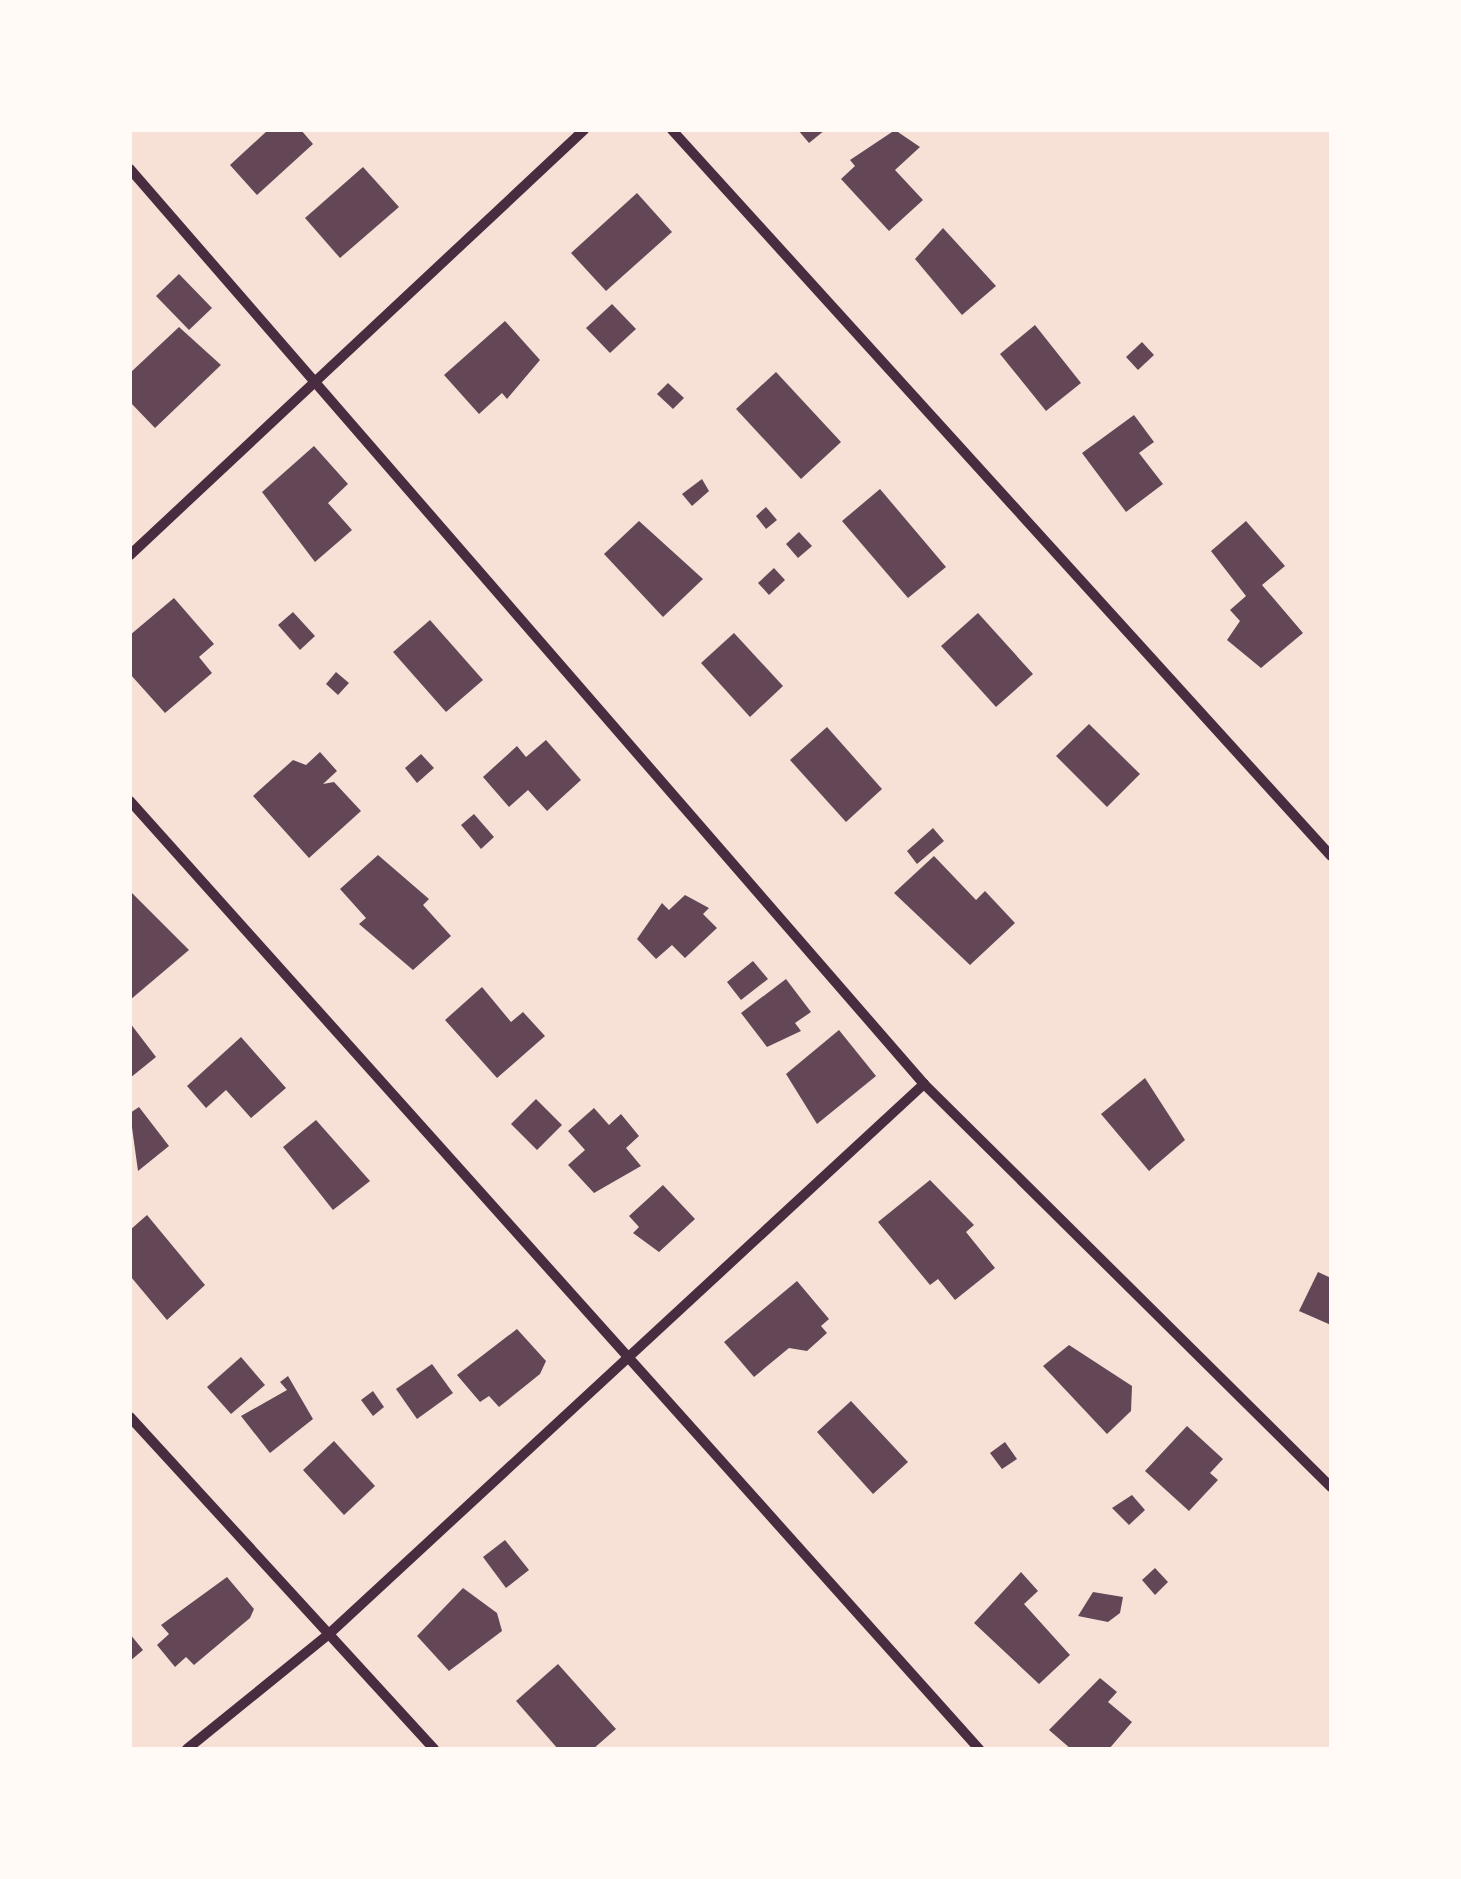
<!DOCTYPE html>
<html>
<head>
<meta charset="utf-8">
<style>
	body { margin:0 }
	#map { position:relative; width:1461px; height:1879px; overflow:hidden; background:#f7e1d7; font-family:Merriweather,serif }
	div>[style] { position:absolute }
	.building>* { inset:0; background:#644757 }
	.minor>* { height:10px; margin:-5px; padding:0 5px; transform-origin:5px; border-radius:5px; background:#4a2c40 }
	span { translate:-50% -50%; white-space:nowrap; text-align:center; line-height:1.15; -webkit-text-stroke:8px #fffaf5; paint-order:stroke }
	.frame { position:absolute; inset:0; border:132px solid #fffaf5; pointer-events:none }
</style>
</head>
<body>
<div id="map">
	<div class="building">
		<i style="clip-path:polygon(268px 130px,301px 130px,313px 144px,257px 195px,230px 165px)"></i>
		<i style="clip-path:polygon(798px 130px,825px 130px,809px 143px)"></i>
		<i style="clip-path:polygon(895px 130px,920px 147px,895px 170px,923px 200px,889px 231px,841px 179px,855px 166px,850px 160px)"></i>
		<i style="clip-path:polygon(363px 167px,399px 207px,340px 258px,305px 218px)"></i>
		<i style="clip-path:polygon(637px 193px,672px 232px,606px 291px,571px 253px)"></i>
		<i style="clip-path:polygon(943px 228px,996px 286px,962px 315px,915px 259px)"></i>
		<i style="clip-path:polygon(179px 274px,212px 308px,189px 330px,156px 296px)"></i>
		<i style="clip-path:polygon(612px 304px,636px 329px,610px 353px,586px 328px)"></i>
		<i style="clip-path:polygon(505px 321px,540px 360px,507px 399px,502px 393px,479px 414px,444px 375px)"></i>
		<i style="clip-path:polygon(1035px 325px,1081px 383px,1046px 411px,1000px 354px)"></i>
		<i style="clip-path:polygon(179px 327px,221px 365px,155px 428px,130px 402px,130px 373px)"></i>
		<i style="clip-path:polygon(1142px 342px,1154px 355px,1138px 370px,1126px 357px)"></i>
		<i style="clip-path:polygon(776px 372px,841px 442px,801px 479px,736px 409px)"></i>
		<i style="clip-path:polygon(668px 383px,684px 398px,673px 409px,657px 394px)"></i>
		<i style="clip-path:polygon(1134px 415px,1154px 442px,1139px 453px,1163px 484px,1126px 512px,1082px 453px)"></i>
		<i style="clip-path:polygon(314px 446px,348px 484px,328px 503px,352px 530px,315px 562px,262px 492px)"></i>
		<i style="clip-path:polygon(702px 479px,709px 491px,692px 506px,682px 494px)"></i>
		<i style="clip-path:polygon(880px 489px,946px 567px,908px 598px,842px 521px)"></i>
		<i style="clip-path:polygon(766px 507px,777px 520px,766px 529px,756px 516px)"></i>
		<i style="clip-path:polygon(639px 521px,703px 579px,663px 617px,604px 554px)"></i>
		<i style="clip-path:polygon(1246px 521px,1285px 566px,1262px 585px,1303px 633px,1261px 668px,1227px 640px,1240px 621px,1230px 610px,1246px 596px,1211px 551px)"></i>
		<i style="clip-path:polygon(799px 532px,812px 546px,798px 558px,786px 544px)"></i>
		<i style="clip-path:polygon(774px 568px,785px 580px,769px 595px,758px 583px)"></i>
		<i style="clip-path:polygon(174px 598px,214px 644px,199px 657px,212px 673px,165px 713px,130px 674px,130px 635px)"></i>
		<i style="clip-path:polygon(293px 612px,315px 636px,300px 650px,278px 625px)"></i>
		<i style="clip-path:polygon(978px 613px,1033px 674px,996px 707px,941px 646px)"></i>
		<i style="clip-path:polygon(430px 620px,483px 680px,446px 712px,393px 652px)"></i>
		<i style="clip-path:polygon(734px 633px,783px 686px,750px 717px,701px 663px)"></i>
		<i style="clip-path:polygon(336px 672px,349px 683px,338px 695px,326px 684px)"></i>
		<i style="clip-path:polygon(1089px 724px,1140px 774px,1107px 807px,1056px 756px)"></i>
		<i style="clip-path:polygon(827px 727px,882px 789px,846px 822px,790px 760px)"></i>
		<i style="clip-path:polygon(546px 740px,581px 780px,547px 811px,528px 790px,509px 807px,483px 777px,517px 746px,526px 757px)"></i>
		<i style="clip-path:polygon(320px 752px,337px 771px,323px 784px,334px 782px,361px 811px,309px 858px,253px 796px,293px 760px,306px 765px)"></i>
		<i style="clip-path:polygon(421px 754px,434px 768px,417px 783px,405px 768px)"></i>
		<i style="clip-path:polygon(474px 814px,494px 837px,481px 849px,461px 825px)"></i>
		<i style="clip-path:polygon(933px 828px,944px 841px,917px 864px,907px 851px)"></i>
		<i style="clip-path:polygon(378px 855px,429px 899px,423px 905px,451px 936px,413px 970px,359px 924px,366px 918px,340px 889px)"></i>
		<i style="clip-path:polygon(934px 856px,976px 900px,985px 891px,1015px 923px,970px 965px,894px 893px)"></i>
		<i style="clip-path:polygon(130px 891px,189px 950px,130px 1000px)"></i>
		<i style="clip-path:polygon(685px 895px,709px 908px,703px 914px,717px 928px,685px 958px,672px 945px,656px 959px,637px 939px,662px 903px,669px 910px)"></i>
		<i style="clip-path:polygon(753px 961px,768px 979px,741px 1000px,727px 982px)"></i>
		<i style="clip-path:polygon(786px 979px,811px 1012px,795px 1023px,801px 1031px,767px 1047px,741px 1013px)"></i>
		<i style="clip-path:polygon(482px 987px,511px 1022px,523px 1012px,545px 1036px,497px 1078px,445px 1020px)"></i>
		<i style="clip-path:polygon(130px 1023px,156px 1057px,130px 1078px)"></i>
		<i style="clip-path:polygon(839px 1030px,876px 1076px,817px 1124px,786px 1074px)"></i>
		<i style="clip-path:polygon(241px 1037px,286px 1088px,251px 1118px,226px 1090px,206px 1108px,187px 1086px)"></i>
		<i style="clip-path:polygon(1145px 1078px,1185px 1140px,1149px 1171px,1101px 1114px)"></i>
		<i style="clip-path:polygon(536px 1099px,562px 1125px,537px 1150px,511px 1124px)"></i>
		<i style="clip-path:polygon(139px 1107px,169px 1146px,138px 1171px,130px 1113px)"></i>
		<i style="clip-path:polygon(594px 1108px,609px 1125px,621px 1114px,639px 1136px,626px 1148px,641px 1166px,594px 1193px,568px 1165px,585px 1150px,568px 1131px)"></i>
		<i style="clip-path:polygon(316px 1120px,370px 1181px,333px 1210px,283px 1147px)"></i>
		<i style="clip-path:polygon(930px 1180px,974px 1225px,966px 1232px,995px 1268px,955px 1300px,938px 1279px,930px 1285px,878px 1222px)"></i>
		<i style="clip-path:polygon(663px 1185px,695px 1219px,659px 1252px,633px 1233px,639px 1227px,629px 1216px)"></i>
		<i style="clip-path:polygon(147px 1215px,205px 1285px,167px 1320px,131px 1277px,130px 1230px)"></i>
		<i style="clip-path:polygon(1318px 1272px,1331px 1278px,1331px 1325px,1299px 1311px)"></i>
		<i style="clip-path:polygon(797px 1281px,829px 1319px,821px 1326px,827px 1333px,807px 1351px,789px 1348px,754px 1377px,724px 1342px)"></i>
		<i style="clip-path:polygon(517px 1329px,546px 1361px,540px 1374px,499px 1407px,489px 1396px,480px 1402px,457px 1375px)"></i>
		<i style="clip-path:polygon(1069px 1345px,1132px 1386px,1131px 1411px,1107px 1434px,1043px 1366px)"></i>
		<i style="clip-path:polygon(241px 1357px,265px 1385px,231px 1414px,207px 1387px)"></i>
		<i style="clip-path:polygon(432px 1364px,453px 1393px,417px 1419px,396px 1389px)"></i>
		<i style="clip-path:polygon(288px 1376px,313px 1419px,270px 1453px,241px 1416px,287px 1390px,280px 1382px)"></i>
		<i style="clip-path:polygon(373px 1391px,384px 1407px,373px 1416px,361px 1400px)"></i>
		<i style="clip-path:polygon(851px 1401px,908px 1462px,873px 1494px,817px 1432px)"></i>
		<i style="clip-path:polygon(1187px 1426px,1223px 1459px,1210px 1473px,1218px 1480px,1189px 1511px,1145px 1471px)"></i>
		<i style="clip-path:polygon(334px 1441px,375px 1486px,344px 1515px,303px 1470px)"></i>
		<i style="clip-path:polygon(1005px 1442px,1017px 1459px,1002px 1469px,990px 1453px)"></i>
		<i style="clip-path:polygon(1132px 1495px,1145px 1510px,1129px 1525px,1112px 1508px)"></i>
		<i style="clip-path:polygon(505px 1540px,529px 1570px,506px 1588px,483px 1557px)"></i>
		<i style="clip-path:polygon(1155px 1568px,1168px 1582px,1155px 1595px,1142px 1580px)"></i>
		<i style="clip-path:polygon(1021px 1572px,1038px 1591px,1024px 1604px,1070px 1655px,1039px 1684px,974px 1623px)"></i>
		<i style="clip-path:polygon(227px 1577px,254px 1609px,250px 1618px,194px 1665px,186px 1657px,175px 1667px,157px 1645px,169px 1634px,161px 1625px)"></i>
		<i style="clip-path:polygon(463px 1588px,497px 1613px,502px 1631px,449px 1671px,417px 1636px)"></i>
		<i style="clip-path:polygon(1093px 1592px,1123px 1597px,1120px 1613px,1108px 1622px,1078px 1616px)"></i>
		<i style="clip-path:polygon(130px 1634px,143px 1650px,130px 1661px)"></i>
		<i style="clip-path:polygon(558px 1664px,616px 1729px,593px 1749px,558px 1749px,516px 1701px)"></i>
		<i style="clip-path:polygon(1100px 1678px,1117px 1692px,1108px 1702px,1132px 1722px,1109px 1749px,1071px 1749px,1049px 1730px)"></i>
	</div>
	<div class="minor">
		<i style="left:672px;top:130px;width:980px;rotate:47.77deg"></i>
		<i style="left:130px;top:169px;width:1211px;rotate:49.05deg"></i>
		<i style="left:924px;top:1084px;width:573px;rotate:44.72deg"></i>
		<i style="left:130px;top:555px;width:622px;rotate:-43.11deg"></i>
		<i style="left:130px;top:801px;width:1273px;rotate:48.15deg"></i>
		<i style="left:130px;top:1417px;width:450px;rotate:47.5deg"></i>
		<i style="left:187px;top:1749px;width:184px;rotate:-39deg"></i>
		<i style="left:330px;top:1633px;width:809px;rotate:-42.75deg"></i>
	</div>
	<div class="frame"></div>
</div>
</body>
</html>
